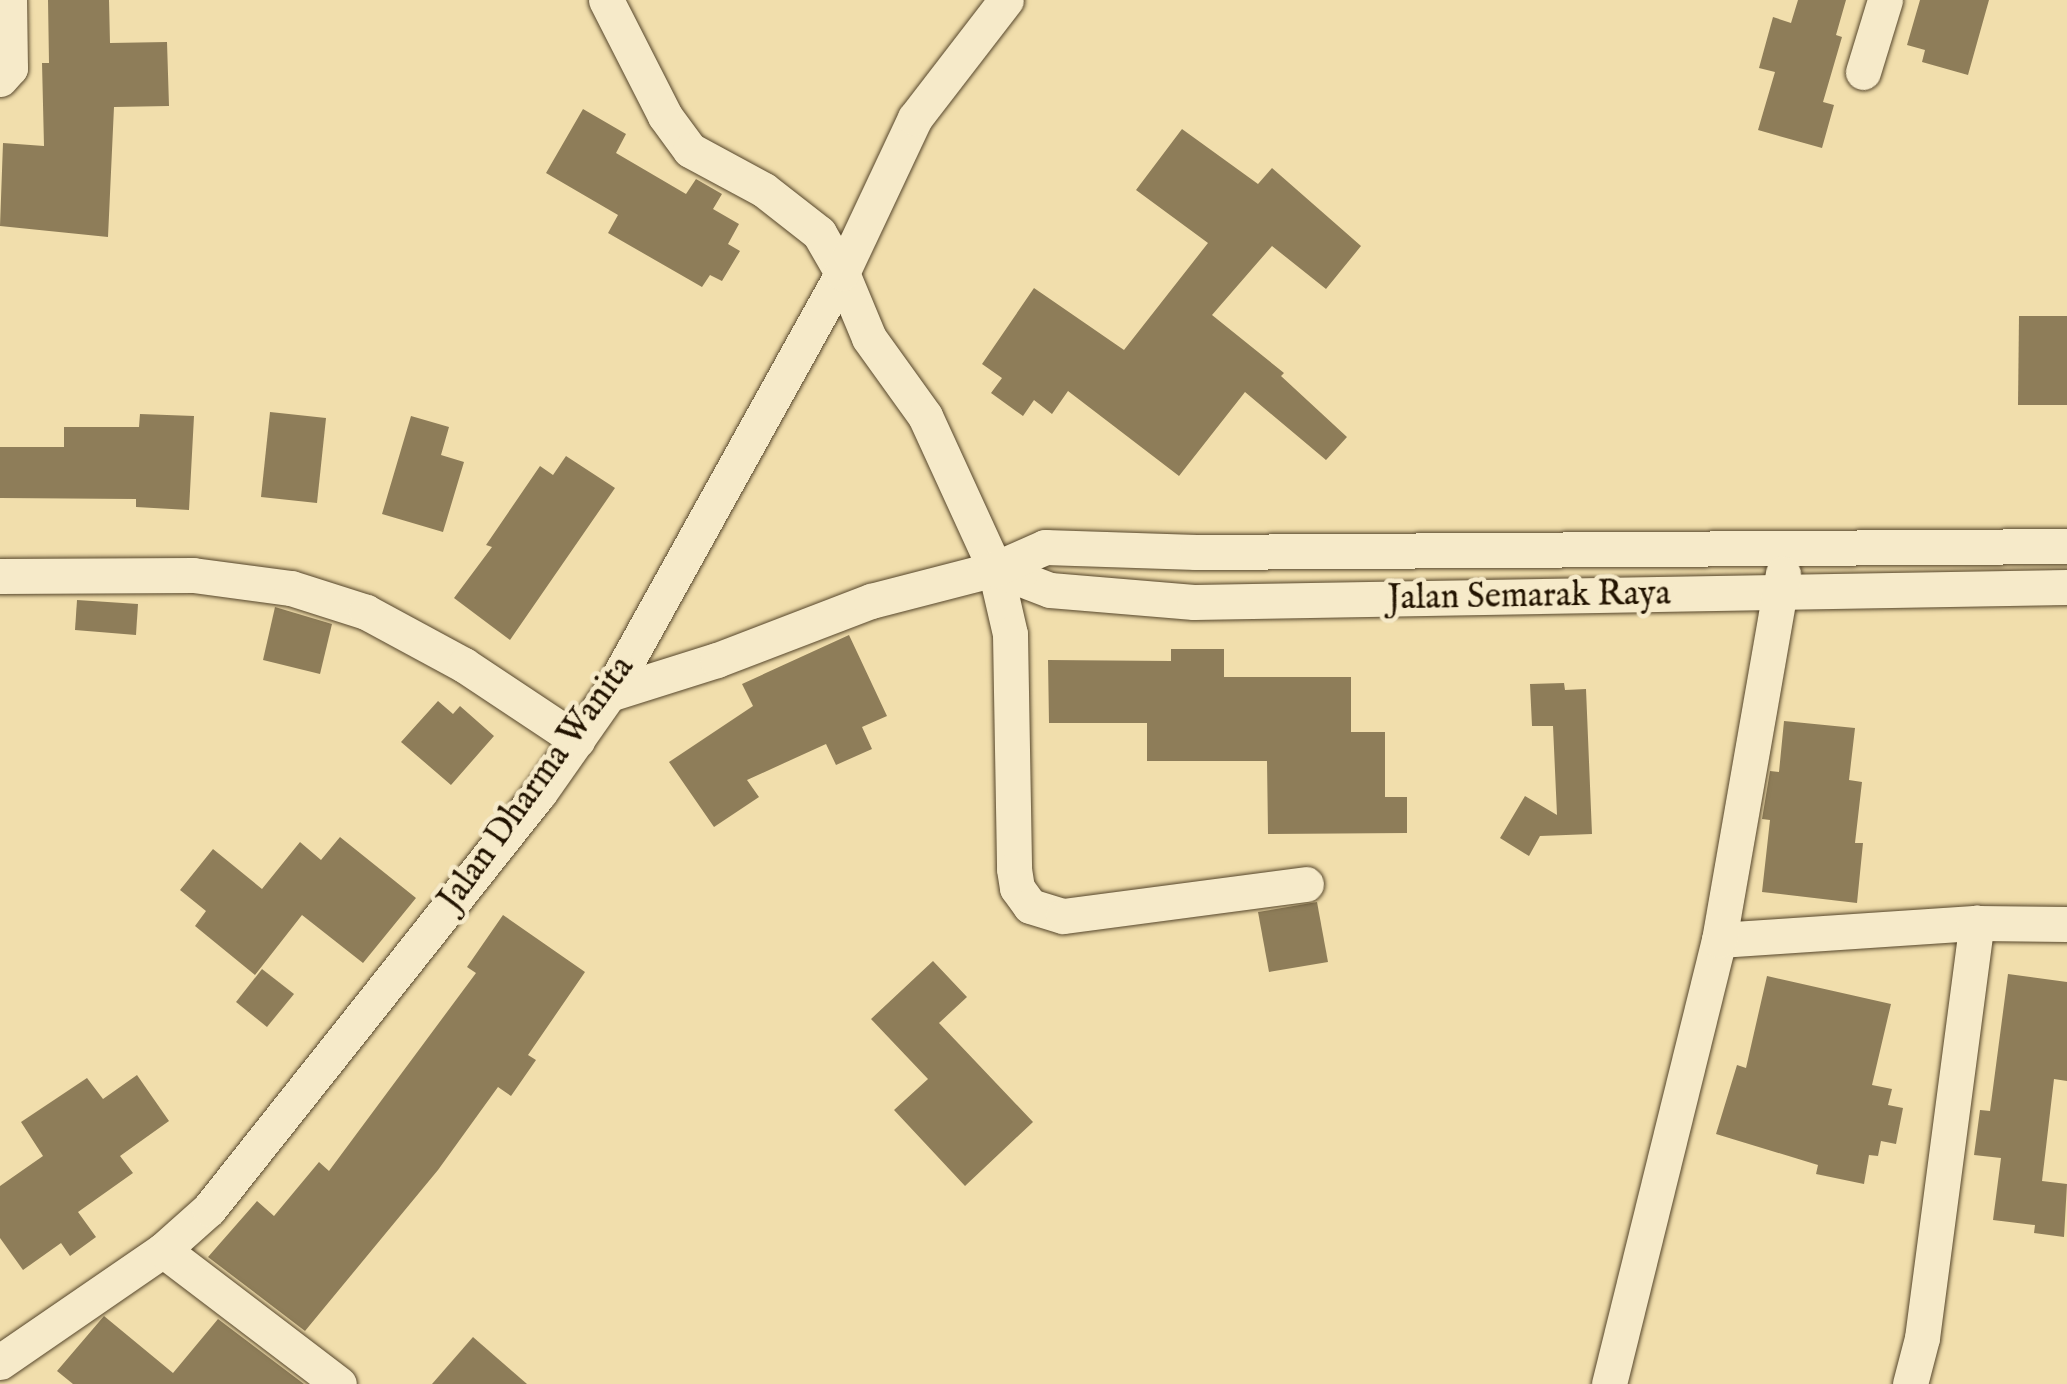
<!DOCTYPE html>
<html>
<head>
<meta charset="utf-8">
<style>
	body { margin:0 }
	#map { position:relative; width:2067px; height:1384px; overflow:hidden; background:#f1deac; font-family:"IM FELL English",serif }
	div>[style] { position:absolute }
	.building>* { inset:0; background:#8e7d59 }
	.roads { filter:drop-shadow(0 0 2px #56462b) drop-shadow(0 0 2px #56462b) }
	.minor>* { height:35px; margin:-17.5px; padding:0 17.5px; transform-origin:17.5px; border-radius:17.5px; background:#f6eac9 }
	span { translate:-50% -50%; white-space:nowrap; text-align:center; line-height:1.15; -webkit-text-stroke:9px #f6eac9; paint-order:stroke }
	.street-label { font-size:35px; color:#221300 }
</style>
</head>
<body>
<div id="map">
	<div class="building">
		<i style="clip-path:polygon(48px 0,109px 0,110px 43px,167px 42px,169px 106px,114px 107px,108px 237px,0 226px,3px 143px,44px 146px,42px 63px,49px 63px)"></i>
		<i style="clip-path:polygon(1798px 0,1846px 0,1836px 35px,1842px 37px,1823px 102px,1834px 105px,1822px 148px,1758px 130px,1775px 72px,1759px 68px,1773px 17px,1791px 23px)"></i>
		<i style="clip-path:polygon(1920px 0,1989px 0,1968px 75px,1922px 62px,1925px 50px,1907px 45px)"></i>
		<i style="clip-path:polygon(583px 109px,626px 134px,616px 153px,686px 194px,696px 179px,722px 194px,713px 209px,739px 224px,728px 244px,740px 251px,722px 281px,710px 275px,702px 287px,608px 233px,618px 215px,546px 173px)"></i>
		<i style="clip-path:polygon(1182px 129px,1258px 184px,1272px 168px,1361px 246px,1326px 289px,1272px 246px,1212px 315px,1284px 373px,1281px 376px,1347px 437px,1326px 460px,1245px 392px,1179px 476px,1068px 391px,1052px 414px,1034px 400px,1023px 416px,991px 393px,1002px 378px,982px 364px,1034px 288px,1124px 350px,1208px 243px,1136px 190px)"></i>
		<i style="clip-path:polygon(2019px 316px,2067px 316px,2067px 405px,2018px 405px)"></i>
		<i style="clip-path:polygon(270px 412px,326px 418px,317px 503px,261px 497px)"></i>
		<i style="clip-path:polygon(140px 414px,194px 416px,189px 510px,136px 507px,136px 499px,0 498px,0 447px,64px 447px,64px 427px,139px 427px)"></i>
		<i style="clip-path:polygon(411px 416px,449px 427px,441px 455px,464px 462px,443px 532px,382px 514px)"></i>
		<i style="clip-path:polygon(566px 456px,615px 488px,510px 640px,454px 598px,492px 547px,486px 545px,540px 466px,553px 475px)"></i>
		<i style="clip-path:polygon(77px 600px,138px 604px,136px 635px,75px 630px)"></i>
		<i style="clip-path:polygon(275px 607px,332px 624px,320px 674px,263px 660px)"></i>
		<i style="clip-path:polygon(849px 635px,887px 716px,862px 727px,872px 749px,836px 765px,826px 744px,747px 780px,759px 797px,714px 827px,669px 762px,753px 706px,742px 684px)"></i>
		<i style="clip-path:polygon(1171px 649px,1224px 649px,1224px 677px,1351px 677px,1351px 732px,1385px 732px,1385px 797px,1407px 797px,1407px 833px,1268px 834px,1267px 761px,1147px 761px,1147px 723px,1049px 723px,1048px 660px,1171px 661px)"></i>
		<i style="clip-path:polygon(1564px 683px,1565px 690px,1586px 689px,1592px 834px,1540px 836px,1529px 856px,1500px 838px,1525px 796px,1557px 815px,1553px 726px,1532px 726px,1530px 684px)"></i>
		<i style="clip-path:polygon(438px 701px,453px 714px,460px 706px,494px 736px,451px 785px,401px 742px)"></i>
		<i style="clip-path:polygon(1784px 721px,1855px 728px,1849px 780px,1862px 782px,1855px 843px,1863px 843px,1857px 903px,1762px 892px,1770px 820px,1762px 819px,1770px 771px,1779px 772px)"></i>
		<i style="clip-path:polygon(340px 837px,416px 898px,363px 963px,302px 915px,255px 975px,195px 926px,206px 911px,180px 890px,213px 849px,262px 889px,300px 842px,321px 860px)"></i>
		<i style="clip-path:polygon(1317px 902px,1328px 962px,1269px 972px,1258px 912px)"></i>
		<i style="clip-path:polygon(503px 915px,585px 972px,528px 1055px,536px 1060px,511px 1096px,498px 1087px,438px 1170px,305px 1331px,208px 1257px,257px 1201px,274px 1216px,319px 1162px,329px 1171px,476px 973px,467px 967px)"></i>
		<i style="clip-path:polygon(933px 961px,967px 997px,939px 1023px,1033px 1122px,965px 1186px,894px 1110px,928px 1079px,871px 1019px)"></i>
		<i style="clip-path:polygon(262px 969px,294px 994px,267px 1027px,236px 1002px)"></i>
		<i style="clip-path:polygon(2008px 974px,2067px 982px,2067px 1081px,2054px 1079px,2042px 1181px,2067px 1184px,2064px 1237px,2034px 1233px,2035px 1225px,1993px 1220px,2001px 1158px,1974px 1155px,1980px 1110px,1990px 1111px)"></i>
		<i style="clip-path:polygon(1767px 976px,1891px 1004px,1872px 1085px,1892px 1089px,1888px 1105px,1903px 1108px,1896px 1144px,1881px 1141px,1878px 1156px,1869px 1155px,1864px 1184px,1816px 1174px,1818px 1165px,1716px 1134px,1737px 1065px,1746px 1068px)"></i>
		<i style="clip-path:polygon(137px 1075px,169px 1121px,120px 1156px,133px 1173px,78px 1212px,96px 1237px,70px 1256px,61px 1243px,23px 1270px,0 1238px,0 1186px,43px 1156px,21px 1122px,87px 1078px,103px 1099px)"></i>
		<i style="clip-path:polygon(104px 1316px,173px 1373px,218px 1319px,304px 1384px,73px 1384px,57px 1371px)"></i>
		<i style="clip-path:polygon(473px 1337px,527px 1384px,432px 1384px)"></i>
	</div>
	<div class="roads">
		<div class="minor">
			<i style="left:606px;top:0;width:130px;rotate:63deg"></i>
			<i style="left:665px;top:116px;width:42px;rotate:53.7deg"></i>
			<i style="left:690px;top:150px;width:84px;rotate:28.4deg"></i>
			<i style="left:764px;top:190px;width:70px;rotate:38deg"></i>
			<i style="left:819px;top:233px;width:46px;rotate:60.1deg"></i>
			<i style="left:842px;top:273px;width:70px;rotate:67.4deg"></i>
			<i style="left:869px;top:338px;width:96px;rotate:54.3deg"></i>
			<i style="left:925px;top:416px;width:168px;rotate:65.4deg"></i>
			<i style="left:995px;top:569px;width:67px;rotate:77deg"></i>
			<i style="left:1010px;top:634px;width:235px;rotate:89deg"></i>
			<i style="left:1014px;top:869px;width:19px;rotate:81deg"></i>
			<i style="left:1017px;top:888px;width:22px;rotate:54deg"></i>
			<i style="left:1030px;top:906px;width:34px;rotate:17deg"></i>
			<i style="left:1063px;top:916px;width:245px;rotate:-7.5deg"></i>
			<i style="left:1863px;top:72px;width:75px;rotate:-73deg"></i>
			<i style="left:0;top:79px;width:15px;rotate:-48deg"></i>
			<i style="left:10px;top:68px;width:68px;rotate:-90.8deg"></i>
			<i style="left:995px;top:569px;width:59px;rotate:20.9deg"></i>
			<i style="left:1050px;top:590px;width:144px;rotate:4.8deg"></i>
			<i style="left:1194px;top:602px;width:873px;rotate:-0.98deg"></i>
			<i style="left:0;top:576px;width:193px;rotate:-0.3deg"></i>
			<i style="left:193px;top:575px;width:99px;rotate:7.6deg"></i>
			<i style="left:291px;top:588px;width:79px;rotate:17.7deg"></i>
			<i style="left:366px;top:612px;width:111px;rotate:28.4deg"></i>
			<i style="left:464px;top:665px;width:136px;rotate:33.6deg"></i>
			<i style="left:609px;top:694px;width:113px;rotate:-17.5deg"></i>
			<i style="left:717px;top:660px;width:165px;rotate:-21deg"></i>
			<i style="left:871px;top:601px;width:128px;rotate:-14.5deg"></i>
			<i style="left:995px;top:569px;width:55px;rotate:-23.7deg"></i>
			<i style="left:1045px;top:547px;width:151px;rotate:1.9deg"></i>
			<i style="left:1196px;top:552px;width:871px;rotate:-0.39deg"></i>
			<i style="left:1719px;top:940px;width:259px;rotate:-3.8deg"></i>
			<i style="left:1977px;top:923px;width:90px;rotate:0.6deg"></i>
			<i style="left:163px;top:1250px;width:221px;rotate:37.3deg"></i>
			<i style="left:0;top:1362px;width:198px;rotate:-34.5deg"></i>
			<i style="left:163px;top:1250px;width:62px;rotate:-41.7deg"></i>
			<i style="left:209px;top:1209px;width:532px;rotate:-51.56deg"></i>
			<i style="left:540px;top:792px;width:120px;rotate:-54.9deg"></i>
			<i style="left:609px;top:694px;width:481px;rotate:-61deg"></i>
			<i style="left:842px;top:273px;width:171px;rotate:-64.8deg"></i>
			<i style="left:915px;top:118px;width:149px;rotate:-52.4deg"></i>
			<i style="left:1609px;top:1384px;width:457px;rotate:-76.1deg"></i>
			<i style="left:1719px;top:940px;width:372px;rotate:-80.1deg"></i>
			<i style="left:1910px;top:1384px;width:48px;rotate:-75.4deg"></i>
			<i style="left:1922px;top:1338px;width:419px;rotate:-82.5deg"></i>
		</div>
	</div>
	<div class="street-label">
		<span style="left:1529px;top:597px;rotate:-1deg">Jalan Semarak Raya</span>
		<span style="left:537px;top:784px;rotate:-54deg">Jalan Dharma Wanita</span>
	</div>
</div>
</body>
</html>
